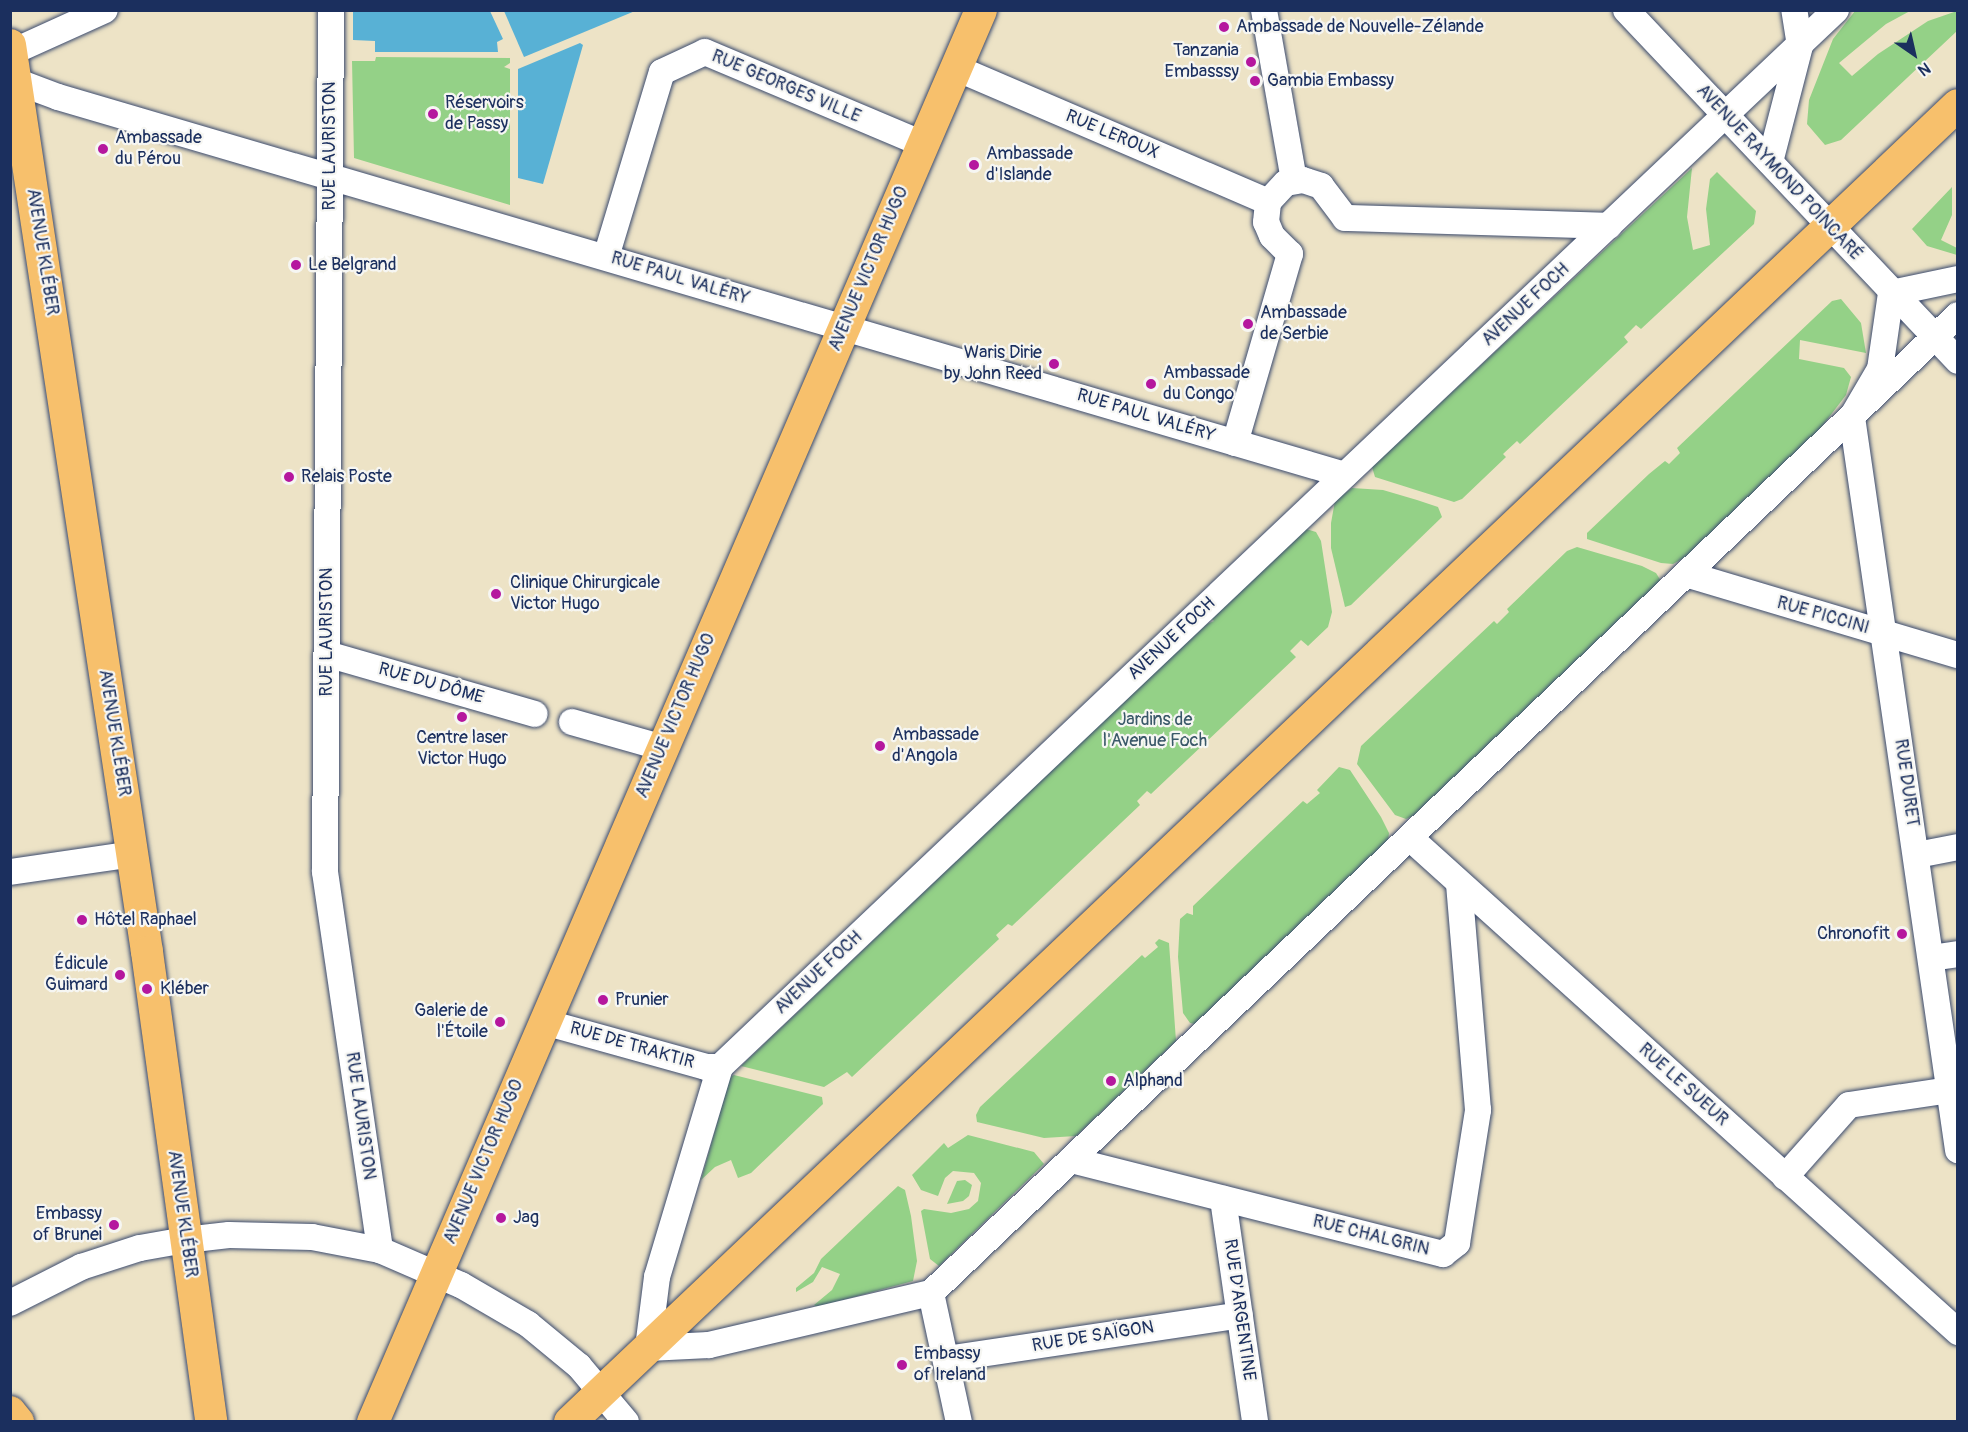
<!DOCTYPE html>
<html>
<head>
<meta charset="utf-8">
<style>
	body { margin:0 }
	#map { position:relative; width:1968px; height:1432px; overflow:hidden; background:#ede3c6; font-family:Pangolin,sans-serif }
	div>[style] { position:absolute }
	.green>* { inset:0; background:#94d187 }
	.water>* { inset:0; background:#58b1d5 }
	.roads { filter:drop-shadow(0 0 2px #3a4a6e) drop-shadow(0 0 2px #3a4a6e) }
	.minor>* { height:26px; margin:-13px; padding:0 13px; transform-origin:13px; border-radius:13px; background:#fff }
	.major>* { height:32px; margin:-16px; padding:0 16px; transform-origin:16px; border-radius:16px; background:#f7c06c }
	.dots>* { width:16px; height:16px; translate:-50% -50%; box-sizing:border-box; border:3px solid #f6f6f2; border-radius:50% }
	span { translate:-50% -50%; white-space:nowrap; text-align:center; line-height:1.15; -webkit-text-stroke:4.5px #f6f6f2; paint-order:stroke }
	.poi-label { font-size:18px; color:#1b2f5e }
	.left { translate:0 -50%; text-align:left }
	.right { translate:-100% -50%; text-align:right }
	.street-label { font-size:18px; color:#1b2f5e }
	.park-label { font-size:18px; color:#395868 }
	.frame { position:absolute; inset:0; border:12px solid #1b2f5e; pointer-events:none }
	.north { position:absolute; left:1884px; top:24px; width:60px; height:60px; -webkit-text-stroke:4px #f6f6f2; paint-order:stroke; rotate:146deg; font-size:16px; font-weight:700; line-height:24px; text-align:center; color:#1b2f5e }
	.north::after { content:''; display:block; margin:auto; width:21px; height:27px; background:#1b2f5e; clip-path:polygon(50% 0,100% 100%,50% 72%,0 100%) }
</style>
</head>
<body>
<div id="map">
	<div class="green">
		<i style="clip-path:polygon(1855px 11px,1910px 11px,1886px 24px,1839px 63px,1852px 76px,1878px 54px,1928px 21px,1957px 11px,1957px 31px,1841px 140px,1825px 145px,1807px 124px,1809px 100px,1833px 39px)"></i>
		<i style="clip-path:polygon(376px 57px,510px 58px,510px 63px,504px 67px,510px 69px,510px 205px,354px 158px,352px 61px,375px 61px)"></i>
		<i style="clip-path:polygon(1692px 168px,1687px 217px,1693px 250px,1710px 245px,1706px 209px,1710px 179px,1717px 172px,1756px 211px,1754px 224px,1641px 329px,1636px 325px,1624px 337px,1628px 342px,1520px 444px,1517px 441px,1503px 454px,1506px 457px,1462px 499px,1454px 502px,1375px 477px,1372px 467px)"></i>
		<i style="clip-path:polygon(1952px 187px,1952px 215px,1941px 240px,1957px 248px,1957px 255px,1927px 246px,1912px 229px)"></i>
		<i style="clip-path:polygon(1841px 299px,1861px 323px,1866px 353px,1800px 340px,1799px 359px,1844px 368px,1851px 377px,1846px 395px,1820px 429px,1691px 554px,1673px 564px,1661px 563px,1587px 539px,1587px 533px,1649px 474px,1665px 461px,1669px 464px,1680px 453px,1677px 448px,1832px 301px)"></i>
		<i style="clip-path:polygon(1352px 488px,1383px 490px,1417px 500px,1438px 507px,1442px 517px,1351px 605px,1345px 607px,1331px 548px,1331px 523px,1335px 501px)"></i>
		<i style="clip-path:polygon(1306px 529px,1316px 532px,1321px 541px,1332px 612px,1328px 627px,1308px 646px,1301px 640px,1290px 651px,1296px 657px,1151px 794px,1147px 791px,1137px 801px,1140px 805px,1012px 926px,1008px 924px,996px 935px,999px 939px,852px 1077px,847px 1072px,824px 1087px,741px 1066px,1148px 679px,1207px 624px,1214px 621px,1212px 619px)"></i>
		<i style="clip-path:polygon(1577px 547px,1642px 566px,1656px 573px,1661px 581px,1413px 816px,1406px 819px,1395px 815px,1357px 764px,1361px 746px,1494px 621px,1497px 624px,1509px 612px,1507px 609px,1567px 551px)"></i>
		<i style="clip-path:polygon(1339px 767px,1350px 770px,1381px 817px,1389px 833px,1388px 841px,1195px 1024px,1190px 1023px,1183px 1013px,1178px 957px,1180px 919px,1187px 913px,1193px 915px,1193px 906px,1303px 801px,1307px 804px,1320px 793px,1317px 790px)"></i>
		<i style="clip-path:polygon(1159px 939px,1169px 943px,1176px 1041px,1076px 1136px,1044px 1138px,977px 1122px,976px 1115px,980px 1107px,1142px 955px,1145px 958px,1158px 947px,1155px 943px)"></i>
		<i style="clip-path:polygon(734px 1075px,822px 1097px,823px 1104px,751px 1173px,738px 1178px,731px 1160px,715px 1167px,701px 1180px,730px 1077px)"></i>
		<i style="clip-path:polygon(968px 1135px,1034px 1152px,1044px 1164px,939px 1266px,930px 1259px,921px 1211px,924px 1209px,951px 1213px,969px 1209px,978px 1201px,981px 1183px,974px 1173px,953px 1171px,945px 1178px,938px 1196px,921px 1190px,912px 1175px,944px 1143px,948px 1148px)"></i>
		<i style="clip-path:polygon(965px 1180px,972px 1185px,969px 1196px,963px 1201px,947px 1204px,957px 1181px)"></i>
		<i style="clip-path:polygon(898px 1186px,905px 1190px,911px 1216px,917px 1261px,913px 1281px,817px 1307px,814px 1305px,832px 1290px,840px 1274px,822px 1267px,813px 1282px,796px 1292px,796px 1288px,814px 1273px,821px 1259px)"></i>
	</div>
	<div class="water">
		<i style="clip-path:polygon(353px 11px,490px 11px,503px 39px,497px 42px,498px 52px,375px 52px,375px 41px,353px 40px)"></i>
		<i style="clip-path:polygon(504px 11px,635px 11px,524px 57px)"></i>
		<i style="clip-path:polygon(580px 43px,583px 45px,543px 184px,518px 178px,518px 69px)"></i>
	</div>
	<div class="roads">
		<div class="minor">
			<i style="left:331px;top:10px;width:862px;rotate:90.4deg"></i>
			<i style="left:325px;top:872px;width:382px;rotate:81.7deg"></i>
			<i style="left:1264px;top:10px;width:173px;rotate:80deg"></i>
			<i style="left:1626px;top:10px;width:483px;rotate:46.6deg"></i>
			<i style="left:1836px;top:10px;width:1537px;rotate:136.56deg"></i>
			<i style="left:720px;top:1067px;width:219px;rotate:106.7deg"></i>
			<i style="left:657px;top:1277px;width:72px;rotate:97.2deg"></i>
			<i style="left:648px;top:1348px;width:61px;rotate:-2.8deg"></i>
			<i style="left:709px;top:1345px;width:228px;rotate:-13.2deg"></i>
			<i style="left:931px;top:1293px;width:1418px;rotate:-43.6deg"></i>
			<i style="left:10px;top:53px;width:104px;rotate:-24.4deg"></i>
			<i style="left:956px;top:68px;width:340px;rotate:23.2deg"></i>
			<i style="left:10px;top:79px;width:51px;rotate:20.6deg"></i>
			<i style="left:58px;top:97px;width:1341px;rotate:16.37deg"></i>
			<i style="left:1770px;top:162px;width:120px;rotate:-75.5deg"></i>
			<i style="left:1800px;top:46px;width:36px;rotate:-99deg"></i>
			<i style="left:606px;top:257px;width:193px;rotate:-73.2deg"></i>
			<i style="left:662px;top:72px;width:47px;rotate:-24.9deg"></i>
			<i style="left:705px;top:52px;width:237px;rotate:22.9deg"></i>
			<i style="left:1958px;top:279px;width:68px;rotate:168.2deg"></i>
			<i style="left:1891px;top:293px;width:77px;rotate:98.2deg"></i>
			<i style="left:1880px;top:369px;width:56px;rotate:120.3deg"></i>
			<i style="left:1852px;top:417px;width:741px;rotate:81.77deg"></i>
			<i style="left:1235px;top:443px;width:197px;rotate:-73.8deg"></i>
			<i style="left:1290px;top:254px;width:25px;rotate:-135deg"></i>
			<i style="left:1272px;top:236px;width:15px;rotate:-113deg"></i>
			<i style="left:1266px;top:222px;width:20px;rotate:-84deg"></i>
			<i style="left:1268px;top:202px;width:26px;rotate:-47deg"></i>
			<i style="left:1286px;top:183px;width:17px;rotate:-10deg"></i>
			<i style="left:1303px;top:180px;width:19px;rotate:18deg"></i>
			<i style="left:1321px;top:186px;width:40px;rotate:53deg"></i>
			<i style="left:1345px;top:218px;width:264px;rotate:1.7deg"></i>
			<i style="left:1689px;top:575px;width:281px;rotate:16.6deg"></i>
			<i style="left:327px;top:654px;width:216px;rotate:16.1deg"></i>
			<i style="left:572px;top:722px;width:95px;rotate:15.9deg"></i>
			<i style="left:1410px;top:838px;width:738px;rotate:42.03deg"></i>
			<i style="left:1917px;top:855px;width:42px;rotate:-11deg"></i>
			<i style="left:10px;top:872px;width:124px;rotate:-8.3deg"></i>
			<i style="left:1931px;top:958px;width:27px;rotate:-8deg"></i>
			<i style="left:544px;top:1022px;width:168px;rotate:15.5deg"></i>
			<i style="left:706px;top:1067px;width:14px"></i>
			<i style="left:1071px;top:1160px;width:384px;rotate:14.2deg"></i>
			<i style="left:1443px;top:1254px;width:18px;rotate:-38deg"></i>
			<i style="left:1457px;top:1243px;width:135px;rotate:-81deg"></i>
			<i style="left:1478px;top:1110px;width:227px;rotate:-94.8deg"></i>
			<i style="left:1785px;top:1177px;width:96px;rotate:-48.4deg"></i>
			<i style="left:1849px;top:1105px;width:101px;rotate:-8.5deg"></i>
			<i style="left:1223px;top:1199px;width:225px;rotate:81.8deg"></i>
			<i style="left:931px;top:1293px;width:132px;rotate:77.8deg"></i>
			<i style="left:10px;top:1303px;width:80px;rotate:-26.9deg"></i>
			<i style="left:81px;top:1267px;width:62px;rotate:-17.9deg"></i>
			<i style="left:140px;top:1248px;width:46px;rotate:-10.1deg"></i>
			<i style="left:185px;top:1240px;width:44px;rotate:-6.5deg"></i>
			<i style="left:229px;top:1235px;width:83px;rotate:1.4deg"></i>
			<i style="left:312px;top:1237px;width:69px;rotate:10.8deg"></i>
			<i style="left:380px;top:1250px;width:88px;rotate:23.4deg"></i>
			<i style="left:461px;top:1285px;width:78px;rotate:30.2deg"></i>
			<i style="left:528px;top:1324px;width:66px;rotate:39.5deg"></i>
			<i style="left:579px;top:1366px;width:73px;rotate:50deg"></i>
			<i style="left:947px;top:1359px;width:296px;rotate:-8.5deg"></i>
		</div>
		<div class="major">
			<i style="left:10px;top:45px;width:917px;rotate:81.41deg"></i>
			<i style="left:147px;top:952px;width:474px;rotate:82.2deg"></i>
			<i style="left:10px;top:1412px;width:13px;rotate:51deg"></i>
			<i style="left:373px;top:1422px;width:1537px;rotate:-66.7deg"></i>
			<i style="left:570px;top:1422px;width:1913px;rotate:-43.5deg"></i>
		</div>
	</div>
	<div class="dots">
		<i style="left:1224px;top:27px;background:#b5179e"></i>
		<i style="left:1251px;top:62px;background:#b5179e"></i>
		<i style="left:1255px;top:81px;background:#b5179e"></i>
		<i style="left:433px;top:114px;background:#b5179e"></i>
		<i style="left:103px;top:149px;background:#b5179e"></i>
		<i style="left:974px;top:165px;background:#b5179e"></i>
		<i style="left:296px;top:265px;background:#b5179e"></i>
		<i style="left:1248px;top:324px;background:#b5179e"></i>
		<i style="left:1054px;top:364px;background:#b5179e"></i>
		<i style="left:1151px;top:384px;background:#b5179e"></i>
		<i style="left:289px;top:477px;background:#b5179e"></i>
		<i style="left:496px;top:594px;background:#b5179e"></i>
		<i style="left:462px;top:717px;background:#b5179e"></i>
		<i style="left:880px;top:746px;background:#b5179e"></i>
		<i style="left:82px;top:920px;background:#b5179e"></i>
		<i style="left:1902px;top:934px;background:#b5179e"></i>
		<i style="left:120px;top:975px;background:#b5179e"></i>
		<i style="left:147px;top:989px;background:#b5179e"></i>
		<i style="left:603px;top:1000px;background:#b5179e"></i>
		<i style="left:500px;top:1022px;background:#b5179e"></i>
		<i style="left:1111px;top:1081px;background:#b5179e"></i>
		<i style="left:501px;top:1218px;background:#b5179e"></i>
		<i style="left:114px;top:1225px;background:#b5179e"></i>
		<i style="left:902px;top:1365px;background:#b5179e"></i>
	</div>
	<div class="poi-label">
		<span class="left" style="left:1236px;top:27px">Ambassade de Nouvelle-Zélande</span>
		<span class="right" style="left:1239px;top:62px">Tanzania<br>Embasssy</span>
		<span class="left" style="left:1267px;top:81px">Gambia Embassy</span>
		<span class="left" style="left:445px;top:114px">Réservoirs<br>de Passy</span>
		<span class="left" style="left:115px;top:149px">Ambassade<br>du Pérou</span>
		<span class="left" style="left:986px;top:165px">Ambassade<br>d'Islande</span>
		<span class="left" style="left:308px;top:265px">Le Belgrand</span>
		<span class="left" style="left:1260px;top:324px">Ambassade<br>de Serbie</span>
		<span class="right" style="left:1042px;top:364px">Waris Dirie<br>by John Reed</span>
		<span class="left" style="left:1163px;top:384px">Ambassade<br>du Congo</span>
		<span class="left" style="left:301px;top:477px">Relais Poste</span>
		<span class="left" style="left:510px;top:594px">Clinique Chirurgicale<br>Victor Hugo</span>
		<span class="left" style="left:892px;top:746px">Ambassade<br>d'Angola</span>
		<span style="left:462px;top:749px">Centre laser<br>Victor Hugo</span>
		<span class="left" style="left:94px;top:920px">Hôtel Raphael</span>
		<span class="right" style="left:1890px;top:934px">Chronofit</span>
		<span class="right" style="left:108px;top:975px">Édicule<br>Guimard</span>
		<span class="left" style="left:160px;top:989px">Kléber</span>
		<span class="left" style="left:615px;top:1000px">Prunier</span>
		<span class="right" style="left:488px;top:1022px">Galerie de<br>l'Étoile</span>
		<span class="left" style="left:1123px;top:1081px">Alphand</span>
		<span class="right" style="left:102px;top:1225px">Embassy<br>of Brunei</span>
		<span class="left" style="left:513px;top:1218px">Jag</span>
		<span class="left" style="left:914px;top:1365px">Embassy<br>of Ireland</span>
	</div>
	<div class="street-label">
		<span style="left:786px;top:87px;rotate:23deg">RUE GEORGES VILLE</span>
		<span style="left:1112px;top:135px;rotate:23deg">RUE LEROUX</span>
		<span style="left:330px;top:146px;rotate:-90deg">RUE LAURISTON</span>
		<span style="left:1779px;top:173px;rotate:47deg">AVENUE RAYMOND POINCARÉ</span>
		<span style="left:42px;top:252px;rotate:81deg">AVENUE KLÉBER</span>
		<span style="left:869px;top:269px;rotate:-67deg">AVENUE VICTOR HUGO</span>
		<span style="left:680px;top:279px;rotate:17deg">RUE PAUL VALÉRY</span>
		<span style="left:1526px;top:305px;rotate:-43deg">AVENUE FOCH</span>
		<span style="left:1146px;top:416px;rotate:17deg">RUE PAUL VALÉRY</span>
		<span style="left:1823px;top:616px;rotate:16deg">RUE PICCINI</span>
		<span style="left:327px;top:632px;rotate:-90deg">RUE LAURISTON</span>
		<span style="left:1172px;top:639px;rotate:-43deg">AVENUE FOCH</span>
		<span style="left:431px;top:684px;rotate:16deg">RUE DU DÔME</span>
		<span style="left:676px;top:716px;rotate:-67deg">AVENUE VICTOR HUGO</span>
		<span style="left:114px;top:733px;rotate:81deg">AVENUE KLÉBER</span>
		<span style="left:1906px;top:783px;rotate:82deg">RUE DURET</span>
		<span style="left:819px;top:973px;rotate:-43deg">AVENUE FOCH</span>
		<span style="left:632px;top:1046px;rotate:16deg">RUE DE TRAKTIR</span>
		<span style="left:1683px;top:1085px;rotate:42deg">RUE LE SUEUR</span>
		<span style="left:360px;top:1116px;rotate:82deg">RUE LAURISTON</span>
		<span style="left:484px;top:1162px;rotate:-67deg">AVENUE VICTOR HUGO</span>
		<span style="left:182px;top:1214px;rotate:82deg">AVENUE KLÉBER</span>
		<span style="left:1371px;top:1236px;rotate:14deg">RUE CHALGRIN</span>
		<span style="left:1239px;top:1310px;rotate:82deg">RUE D'ARGENTINE</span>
		<span style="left:1093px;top:1337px;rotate:-9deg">RUE DE SAÏGON</span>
	</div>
	<div class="park-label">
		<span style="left:1155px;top:731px">Jardins de<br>l'Avenue Foch</span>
	</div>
	<div class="frame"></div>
	<div class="north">N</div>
</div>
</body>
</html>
